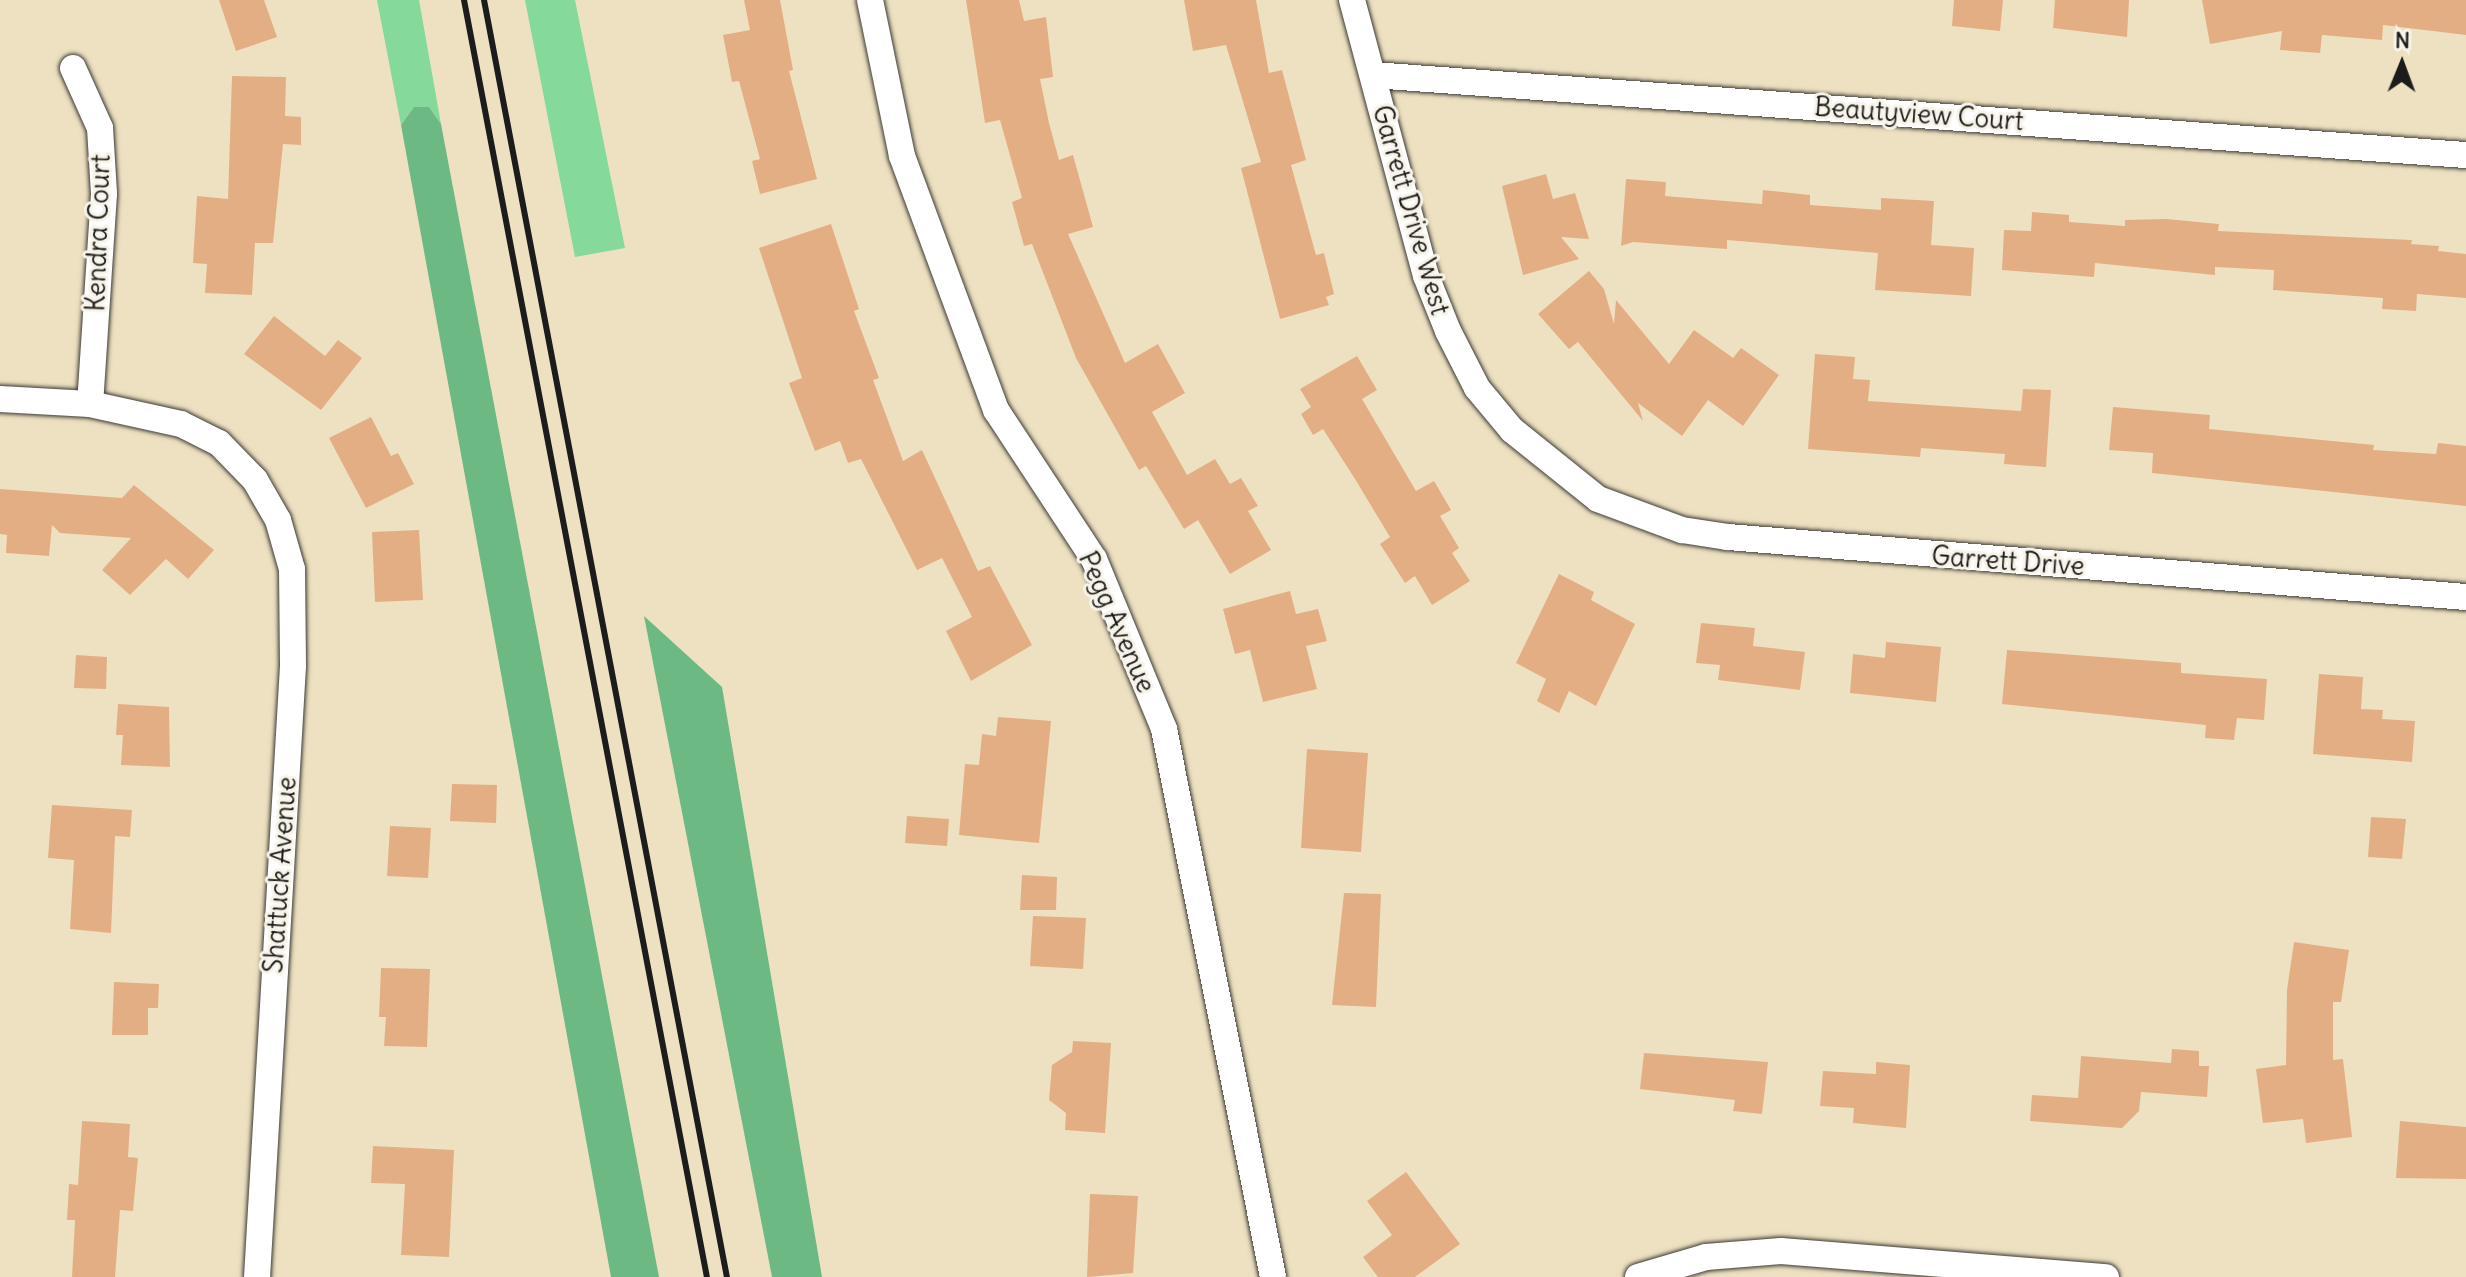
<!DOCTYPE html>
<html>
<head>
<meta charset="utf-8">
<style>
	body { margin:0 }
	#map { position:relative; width:2466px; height:1277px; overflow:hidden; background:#eee1c2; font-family:Delius,sans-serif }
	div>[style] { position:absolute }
	.green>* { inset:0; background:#85d99b }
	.forest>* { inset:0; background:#6cb983 }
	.building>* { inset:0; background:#e4ae84 }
	.roads { filter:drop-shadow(0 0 2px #3c3a35) drop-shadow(0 0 2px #3c3a35) }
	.street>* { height:26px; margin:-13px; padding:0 13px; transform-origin:13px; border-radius:13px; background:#fff }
	.rail>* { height:6px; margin:-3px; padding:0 3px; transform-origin:3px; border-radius:3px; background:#1c1c1c }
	span { translate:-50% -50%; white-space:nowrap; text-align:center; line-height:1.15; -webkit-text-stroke:6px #f7f3e8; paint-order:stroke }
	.street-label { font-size:26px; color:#1c1c1c }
	.north { position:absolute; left:2362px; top:24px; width:80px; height:80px; -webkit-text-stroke:6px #f7f3e8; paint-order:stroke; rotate:1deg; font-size:22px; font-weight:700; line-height:32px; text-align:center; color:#1c1c1c }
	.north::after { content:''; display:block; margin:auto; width:28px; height:36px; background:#1c1c1c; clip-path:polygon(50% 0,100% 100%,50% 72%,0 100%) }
</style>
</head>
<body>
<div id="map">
	<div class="green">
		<i style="clip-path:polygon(377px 0,419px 0,441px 124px,429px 107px,414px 107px,401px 125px)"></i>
		<i style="clip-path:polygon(525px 0,575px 0,625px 248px,575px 257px)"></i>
	</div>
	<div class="forest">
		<i style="clip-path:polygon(414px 107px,429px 107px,441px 124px,659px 1277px,611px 1277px,401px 125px)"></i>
		<i style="clip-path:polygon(644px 616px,722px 687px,822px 1277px,772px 1277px)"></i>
	</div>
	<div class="building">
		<i style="clip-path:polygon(219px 0,264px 0,277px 37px,236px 51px)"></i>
		<i style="clip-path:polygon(744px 0,780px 0,793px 70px,789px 71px,817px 179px,760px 194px,752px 161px,760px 159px,739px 81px,732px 82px,723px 35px,750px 30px)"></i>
		<i style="clip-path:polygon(966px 0,1019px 0,1024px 21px,1046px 17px,1053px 77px,1040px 79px,1049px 123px,1059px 160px,1073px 155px,1093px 227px,1068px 234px,1125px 363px,1158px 344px,1185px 393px,1152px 412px,1187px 475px,1215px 459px,1230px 484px,1241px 478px,1258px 506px,1248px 511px,1271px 550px,1230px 574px,1198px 520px,1184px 529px,1146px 466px,1139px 470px,1076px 358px,1032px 244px,1024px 246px,1012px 202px,1022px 198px,1000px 120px,985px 123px)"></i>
		<i style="clip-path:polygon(1184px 0,1256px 0,1269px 73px,1282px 70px,1306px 160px,1291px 165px,1316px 255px,1324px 253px,1334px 294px,1326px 297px,1329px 305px,1280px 319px,1241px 168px,1261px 162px,1253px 135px,1226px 45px,1193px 51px)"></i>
		<i style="clip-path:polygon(1954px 0,2003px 0,2000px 31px,1952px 26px)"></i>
		<i style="clip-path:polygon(2055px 0,2129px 0,2127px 37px,2053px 28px)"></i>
		<i style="clip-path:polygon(2202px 0,2466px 0,2466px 35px,2383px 25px,2382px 40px,2322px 35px,2320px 53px,2280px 50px,2282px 31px,2210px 44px)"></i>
		<i style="clip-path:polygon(232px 76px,286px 77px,285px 116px,301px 117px,301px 145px,283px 144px,273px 243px,255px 243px,252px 295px,205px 293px,207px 264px,193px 263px,197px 196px,228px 199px)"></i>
		<i style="clip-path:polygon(1546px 174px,1553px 199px,1575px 193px,1589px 239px,1561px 237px,1579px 259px,1523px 275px,1502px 186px)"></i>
		<i style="clip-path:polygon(1626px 179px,1666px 182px,1665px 196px,1762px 204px,1763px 190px,1810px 195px,1810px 205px,1881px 210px,1881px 198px,1934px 201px,1931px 245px,1974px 248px,1971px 296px,1875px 290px,1878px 253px,1727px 240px,1727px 249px,1633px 242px,1621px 246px)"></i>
		<i style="clip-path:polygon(2032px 212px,2069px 215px,2069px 222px,2125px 226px,2125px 220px,2166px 219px,2219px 224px,2218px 231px,2412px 240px,2411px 244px,2439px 246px,2438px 251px,2466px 254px,2466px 298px,2417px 294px,2416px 311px,2382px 309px,2383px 298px,2273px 290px,2274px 270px,2215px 267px,2215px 275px,2095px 263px,2094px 277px,2002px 270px,2004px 230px,2031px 231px)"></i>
		<i style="clip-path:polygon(831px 224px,859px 309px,854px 311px,879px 378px,873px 380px,903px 461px,922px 450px,978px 571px,990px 566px,1032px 645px,971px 681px,946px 631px,972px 617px,942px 558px,917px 570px,861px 459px,848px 463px,840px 441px,815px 451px,789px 383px,802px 378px,759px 248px)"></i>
		<i style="clip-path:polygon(1589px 271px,1604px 289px,1614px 324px,1616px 300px,1669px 364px,1694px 330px,1733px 358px,1741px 348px,1779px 375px,1743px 426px,1708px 400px,1682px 436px,1638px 403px,1643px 421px,1578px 342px,1569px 349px,1538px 314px)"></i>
		<i style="clip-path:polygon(274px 316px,325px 356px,338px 340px,362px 358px,321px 410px,244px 354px)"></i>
		<i style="clip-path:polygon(1815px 354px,1855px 357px,1853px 379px,1870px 380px,1868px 401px,2021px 411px,2023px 389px,2051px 390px,2046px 467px,2004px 464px,2005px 454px,1921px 448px,1920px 457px,1808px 449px)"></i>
		<i style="clip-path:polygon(1357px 356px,1377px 390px,1362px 399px,1416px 491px,1434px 481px,1451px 510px,1440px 516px,1459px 548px,1452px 553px,1470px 581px,1432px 605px,1415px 576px,1405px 583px,1380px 544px,1390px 537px,1355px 479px,1323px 429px,1313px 435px,1301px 414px,1311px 407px,1300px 389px)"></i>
		<i style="clip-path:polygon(2113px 407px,2210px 415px,2209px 429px,2374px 445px,2373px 450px,2436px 454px,2438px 443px,2466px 446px,2466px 506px,2152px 473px,2153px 453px,2109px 450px)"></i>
		<i style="clip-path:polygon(371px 417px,391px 456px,398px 453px,414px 484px,366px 508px,329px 438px)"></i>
		<i style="clip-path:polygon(134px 485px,214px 550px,188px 579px,166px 559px,130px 595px,102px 570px,131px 538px,60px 533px,52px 525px,49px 556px,6px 553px,7px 535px,0 534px,0 489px,122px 498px)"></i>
		<i style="clip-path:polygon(419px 530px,423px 600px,375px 602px,372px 532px)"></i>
		<i style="clip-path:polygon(1559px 574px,1594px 592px,1591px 600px,1635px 624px,1596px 706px,1569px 691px,1559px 713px,1537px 701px,1546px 679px,1516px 663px)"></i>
		<i style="clip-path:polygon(1290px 591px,1296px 614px,1318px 609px,1327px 641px,1306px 646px,1317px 689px,1263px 702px,1250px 650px,1235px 654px,1223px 609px)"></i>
		<i style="clip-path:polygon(1701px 623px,1755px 628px,1753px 646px,1805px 652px,1800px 690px,1718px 680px,1720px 665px,1696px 663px)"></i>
		<i style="clip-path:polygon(1886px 642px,1941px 647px,1936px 702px,1850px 693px,1853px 654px,1885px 658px)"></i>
		<i style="clip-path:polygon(2007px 650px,2181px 663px,2181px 673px,2267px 679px,2264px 720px,2237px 718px,2234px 740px,2205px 738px,2206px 725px,2002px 704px)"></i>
		<i style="clip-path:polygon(76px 655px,107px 657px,106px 689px,74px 688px)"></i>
		<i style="clip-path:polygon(2319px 674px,2363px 677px,2361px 709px,2383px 710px,2382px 719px,2415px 721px,2412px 762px,2313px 754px)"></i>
		<i style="clip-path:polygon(118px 704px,169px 707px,170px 767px,121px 765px,123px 735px,116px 735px)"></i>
		<i style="clip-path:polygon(998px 717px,1051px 721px,1039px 843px,959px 835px,965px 764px,979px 765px,982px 734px,996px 736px)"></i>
		<i style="clip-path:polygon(1307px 749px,1368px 753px,1361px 852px,1301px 848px)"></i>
		<i style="clip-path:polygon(452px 784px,497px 785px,496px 823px,450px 821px)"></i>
		<i style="clip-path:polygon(52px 805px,132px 810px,130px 837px,115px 836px,111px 933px,70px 929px,74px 860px,48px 858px)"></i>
		<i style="clip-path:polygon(907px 816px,949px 819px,947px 846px,905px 843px)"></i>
		<i style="clip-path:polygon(2371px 817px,2406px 819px,2402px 859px,2368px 857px)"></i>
		<i style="clip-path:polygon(390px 826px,431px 828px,428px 878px,387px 876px)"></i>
		<i style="clip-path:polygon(1022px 875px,1057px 877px,1056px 910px,1020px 910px)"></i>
		<i style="clip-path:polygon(1344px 893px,1381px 894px,1376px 1007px,1332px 1005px)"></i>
		<i style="clip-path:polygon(1033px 916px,1086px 918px,1083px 969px,1030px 966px)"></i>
		<i style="clip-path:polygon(2294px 942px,2349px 950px,2341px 1002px,2333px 1002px,2333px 1060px,2343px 1059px,2352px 1137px,2306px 1143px,2303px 1119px,2263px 1123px,2256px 1069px,2286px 1065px,2287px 990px)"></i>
		<i style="clip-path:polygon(381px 968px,430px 969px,427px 1047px,384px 1046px,386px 1017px,379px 1017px)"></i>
		<i style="clip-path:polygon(114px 982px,159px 984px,158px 1008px,148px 1008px,148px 1035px,112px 1035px)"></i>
		<i style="clip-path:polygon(1073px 1041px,1111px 1043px,1105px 1133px,1065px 1130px,1066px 1113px,1049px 1100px,1052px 1065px,1072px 1052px)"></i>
		<i style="clip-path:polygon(2172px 1049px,2199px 1051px,2199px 1066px,2209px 1066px,2207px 1097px,2141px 1092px,2139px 1111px,2122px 1128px,2030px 1121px,2032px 1095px,2078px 1098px,2081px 1056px,2171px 1063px)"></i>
		<i style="clip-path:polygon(1644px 1053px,1768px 1062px,1762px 1114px,1733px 1111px,1735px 1100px,1640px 1089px)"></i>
		<i style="clip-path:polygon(1876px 1062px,1910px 1065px,1906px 1128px,1853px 1123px,1854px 1108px,1820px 1106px,1823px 1071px,1876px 1074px)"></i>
		<i style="clip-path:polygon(82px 1121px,130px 1124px,128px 1157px,138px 1158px,133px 1211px,120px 1210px,115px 1277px,72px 1277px,75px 1220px,67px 1220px,69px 1184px,78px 1185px)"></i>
		<i style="clip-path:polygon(2400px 1121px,2466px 1127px,2466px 1179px,2396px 1178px)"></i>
		<i style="clip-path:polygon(373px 1146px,454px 1150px,449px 1257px,401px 1255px,405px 1184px,371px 1183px)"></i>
		<i style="clip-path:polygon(1406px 1172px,1460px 1244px,1415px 1277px,1378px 1277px,1363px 1257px,1392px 1235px,1367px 1201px)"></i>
		<i style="clip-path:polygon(1090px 1194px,1138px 1196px,1133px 1273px,1087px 1277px)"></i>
	</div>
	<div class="roads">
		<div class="street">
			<i style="left:870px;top:0;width:159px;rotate:78.4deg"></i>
			<i style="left:902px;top:156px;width:271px;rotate:69.7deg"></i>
			<i style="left:996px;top:410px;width:178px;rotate:56.7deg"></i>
			<i style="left:1094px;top:559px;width:184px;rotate:67.6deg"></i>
			<i style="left:1164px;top:729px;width:559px;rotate:78.75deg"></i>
			<i style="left:1352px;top:0;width:286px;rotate:75deg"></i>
			<i style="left:1426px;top:276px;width:59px;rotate:68.2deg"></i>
			<i style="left:1448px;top:331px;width:64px;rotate:63deg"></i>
			<i style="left:1477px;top:388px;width:55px;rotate:50.2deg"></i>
			<i style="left:1512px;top:430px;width:110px;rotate:38.7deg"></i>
			<i style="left:1598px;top:499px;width:90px;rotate:20.3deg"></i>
			<i style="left:1682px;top:530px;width:47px;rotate:8.7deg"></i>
			<i style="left:1728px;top:537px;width:740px;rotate:4.65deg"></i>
			<i style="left:73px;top:68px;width:66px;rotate:65.8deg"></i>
			<i style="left:100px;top:128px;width:66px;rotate:86.5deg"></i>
			<i style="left:104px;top:194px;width:210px;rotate:93.8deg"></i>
			<i style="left:1373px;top:75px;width:1096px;rotate:4.19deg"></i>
			<i style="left:0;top:399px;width:90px;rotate:3.2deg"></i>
			<i style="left:90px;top:404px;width:93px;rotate:12.4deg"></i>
			<i style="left:181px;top:424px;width:42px;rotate:26.6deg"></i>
			<i style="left:219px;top:443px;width:52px;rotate:45.8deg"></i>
			<i style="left:255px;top:480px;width:46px;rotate:60.1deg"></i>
			<i style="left:278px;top:520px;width:51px;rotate:74.1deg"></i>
			<i style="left:292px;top:569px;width:97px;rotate:89.4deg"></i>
			<i style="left:293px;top:666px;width:612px;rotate:93.37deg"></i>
			<i style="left:1638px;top:1277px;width:71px;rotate:-16.4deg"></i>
			<i style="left:1706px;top:1257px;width:75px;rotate:-4.6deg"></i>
			<i style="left:1781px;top:1251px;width:326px;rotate:4.6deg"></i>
		</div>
	</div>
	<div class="rail">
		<i style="left:464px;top:0;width:1300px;rotate:79.23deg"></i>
		<i style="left:484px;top:0;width:1300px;rotate:79.23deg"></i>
	</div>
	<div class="street-label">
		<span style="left:1919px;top:114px;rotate:4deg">Beautyview Court</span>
		<span style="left:1411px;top:210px;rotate:74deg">Garrett Drive West</span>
		<span style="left:98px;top:233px;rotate:-88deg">Kendra Court</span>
		<span style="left:2008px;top:561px;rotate:4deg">Garrett Drive</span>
		<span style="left:1117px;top:622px;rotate:66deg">Pegg Avenue</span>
		<span style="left:280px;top:875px;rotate:-86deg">Shattuck Avenue</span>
	</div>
	<div class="north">N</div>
</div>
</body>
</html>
